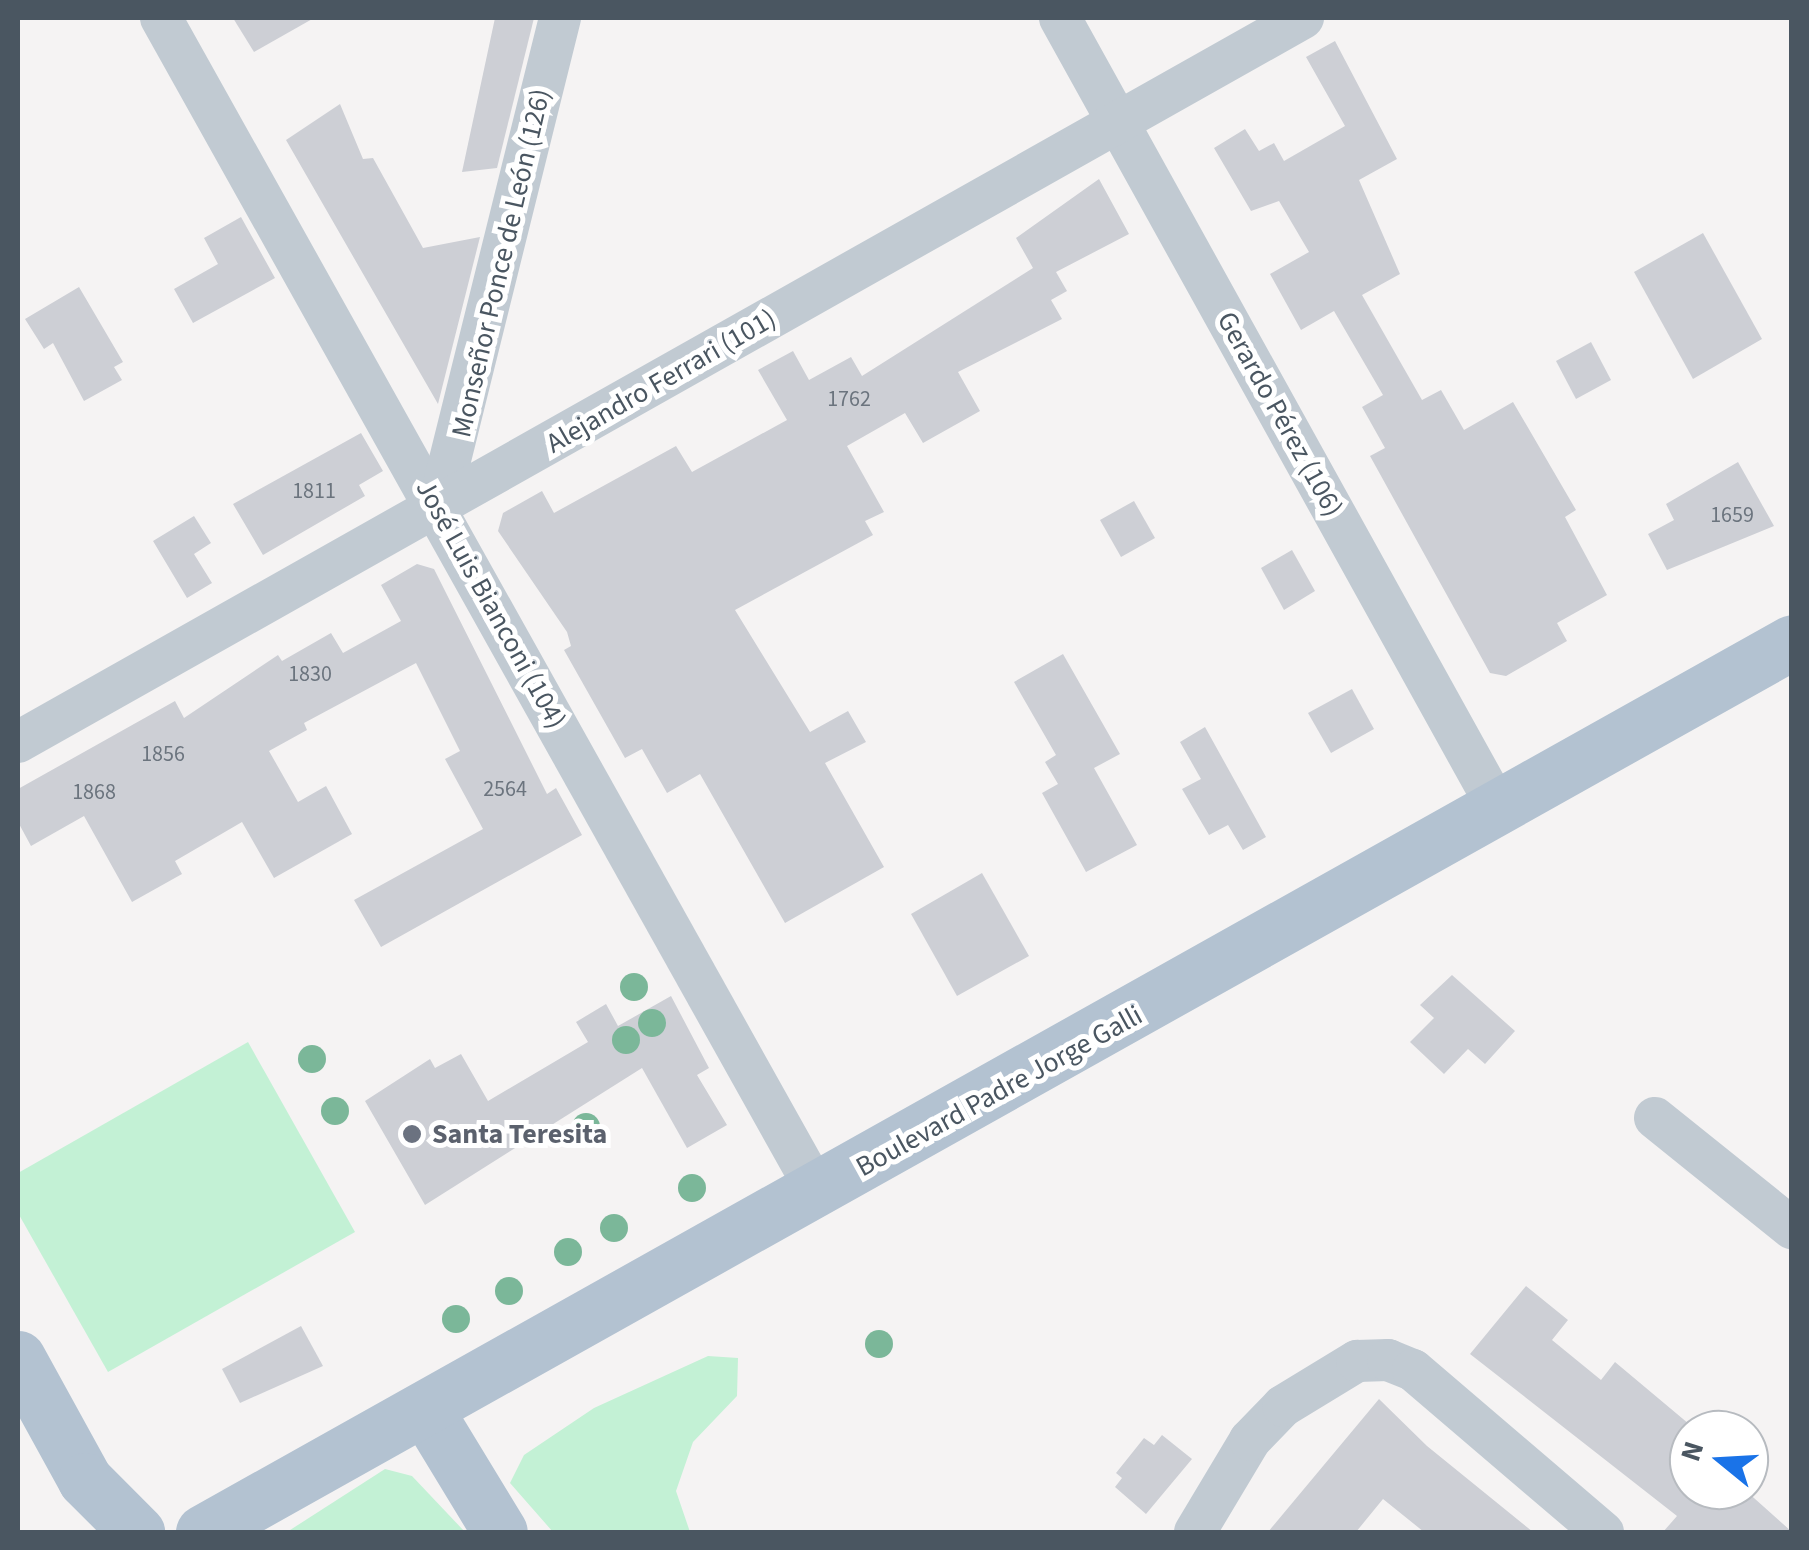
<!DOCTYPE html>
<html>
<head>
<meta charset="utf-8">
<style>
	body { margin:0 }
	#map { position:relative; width:1809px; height:1550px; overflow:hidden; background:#f5f3f3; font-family:"Source Sans 3",sans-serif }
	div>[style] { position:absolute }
	.green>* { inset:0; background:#c3f1d5 }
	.building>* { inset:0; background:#cdcfd5 }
	.minor>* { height:42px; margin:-21px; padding:0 21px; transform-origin:21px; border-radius:21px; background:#c1cad2 }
	.major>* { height:55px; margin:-27.5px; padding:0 27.5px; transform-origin:27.5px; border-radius:27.5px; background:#b3c2d1 }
	.trees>* { width:28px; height:28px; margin:-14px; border-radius:50%; background:#7bb799 }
	.dots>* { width:28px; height:28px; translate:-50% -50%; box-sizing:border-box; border:5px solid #fff; border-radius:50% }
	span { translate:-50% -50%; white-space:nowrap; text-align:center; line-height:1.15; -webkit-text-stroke:10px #fff; paint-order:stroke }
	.number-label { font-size:22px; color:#6b747e }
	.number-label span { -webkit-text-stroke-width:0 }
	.street-label { font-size:28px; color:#4a5661 }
	.worship-label { font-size:28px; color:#5b616d; font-weight:700 }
	.left { translate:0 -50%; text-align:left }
	.frame { position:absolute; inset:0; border:20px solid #4a5661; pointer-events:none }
	.north { position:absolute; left:1669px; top:1410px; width:100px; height:100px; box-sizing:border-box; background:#fff; border:2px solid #b7bbc0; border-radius:50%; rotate:288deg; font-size:28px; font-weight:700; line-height:40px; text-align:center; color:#4a5661 }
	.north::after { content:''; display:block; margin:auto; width:35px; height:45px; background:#1a73e8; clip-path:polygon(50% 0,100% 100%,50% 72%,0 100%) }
</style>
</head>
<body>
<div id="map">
	<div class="green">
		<i style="clip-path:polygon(248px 1042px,355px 1232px,108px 1372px,18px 1213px,18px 1173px)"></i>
		<i style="clip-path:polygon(708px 1356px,738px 1358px,737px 1396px,693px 1442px,676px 1491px,690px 1532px,553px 1532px,510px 1483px,524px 1455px,594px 1408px)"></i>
		<i style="clip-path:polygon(385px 1469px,412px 1476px,465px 1532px,287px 1532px)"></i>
	</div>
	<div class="building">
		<i style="clip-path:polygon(233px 18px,314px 18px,254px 52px)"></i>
		<i style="clip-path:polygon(495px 18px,534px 18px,497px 168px,462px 172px)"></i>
		<i style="clip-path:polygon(1335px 41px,1397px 159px,1359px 180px,1400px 274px,1362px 295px,1422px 400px,1441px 390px,1464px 430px,1513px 402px,1576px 510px,1565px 517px,1607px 595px,1557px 623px,1567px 641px,1506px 676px,1490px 673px,1370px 456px,1385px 448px,1362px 407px,1383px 395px,1334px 311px,1301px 330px,1270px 274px,1309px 252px,1279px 201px,1251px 211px,1214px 148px,1245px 129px,1259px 151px,1274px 143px,1284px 161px,1345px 126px,1306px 57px)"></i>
		<i style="clip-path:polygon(340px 104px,363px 159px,373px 158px,423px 248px,480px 237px,438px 404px,286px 140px)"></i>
		<i style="clip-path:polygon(1099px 179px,1129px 234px,1056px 272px,1067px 291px,1051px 300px,1062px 319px,958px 372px,980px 411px,923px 443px,905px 413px,847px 446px,884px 512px,865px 521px,873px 535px,735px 610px,810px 732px,848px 711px,866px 742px,825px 763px,884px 867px,785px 923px,700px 774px,667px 793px,642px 749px,625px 758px,564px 650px,571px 646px,567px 632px,498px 531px,503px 513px,542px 491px,554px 513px,676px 446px,692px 472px,787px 420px,758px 370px,793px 351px,809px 380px,851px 357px,862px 376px,1033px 268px,1016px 238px)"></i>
		<i style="clip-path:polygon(241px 217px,275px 278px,193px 323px,174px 289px,218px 264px,204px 238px)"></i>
		<i style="clip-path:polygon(1703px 233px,1762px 339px,1693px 379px,1634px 272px)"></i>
		<i style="clip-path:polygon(79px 287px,123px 362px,114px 367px,122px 380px,84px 401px,53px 343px,44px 349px,25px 319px)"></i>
		<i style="clip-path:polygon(1591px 342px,1611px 380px,1576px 399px,1556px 361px)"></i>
		<i style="clip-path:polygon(361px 433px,383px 471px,359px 485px,365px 496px,263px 555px,233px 504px)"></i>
		<i style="clip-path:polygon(1738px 462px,1774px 526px,1667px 570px,1648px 534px,1674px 520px,1666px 504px)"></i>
		<i style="clip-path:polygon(1134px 501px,1155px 538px,1121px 557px,1100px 520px)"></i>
		<i style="clip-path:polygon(194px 516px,211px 543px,194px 554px,212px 583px,187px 598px,153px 541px)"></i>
		<i style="clip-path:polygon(1292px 550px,1315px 591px,1284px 610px,1261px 568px)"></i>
		<i style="clip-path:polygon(417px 564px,434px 569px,547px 794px,556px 788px,582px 835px,381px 947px,354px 900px,483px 829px,445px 759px,460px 751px,416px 663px,304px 723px,307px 730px,269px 751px,298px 802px,326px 786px,352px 834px,274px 878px,242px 822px,175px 861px,182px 874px,132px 902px,84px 816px,31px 846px,18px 822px,18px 789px,175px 701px,184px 718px,278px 655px,282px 661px,331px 633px,343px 653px,401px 621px,381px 585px)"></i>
		<i style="clip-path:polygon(1063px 654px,1120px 754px,1094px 768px,1137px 845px,1086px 872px,1042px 793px,1058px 784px,1045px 762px,1056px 755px,1014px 682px)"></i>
		<i style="clip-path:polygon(1352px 689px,1374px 729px,1331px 753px,1308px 713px)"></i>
		<i style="clip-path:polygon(1205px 727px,1266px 837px,1243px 850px,1228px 825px,1209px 835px,1182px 789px,1201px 779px,1180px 742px)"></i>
		<i style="clip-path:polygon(982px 873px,1029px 956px,957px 996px,911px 914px)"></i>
		<i style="clip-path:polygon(1452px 975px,1515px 1031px,1485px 1064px,1468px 1049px,1444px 1074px,1410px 1042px,1434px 1018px,1420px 1005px)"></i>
		<i style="clip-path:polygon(671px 996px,709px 1068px,697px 1075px,727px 1125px,687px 1148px,642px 1068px,425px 1205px,365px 1101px,430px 1059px,435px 1068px,461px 1054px,488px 1101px,588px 1042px,576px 1022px,606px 1004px,618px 1026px)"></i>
		<i style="clip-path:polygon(1526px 1286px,1568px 1320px,1552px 1340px,1601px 1380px,1615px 1362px,1689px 1424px,1689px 1490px,1745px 1490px,1792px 1532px,1663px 1532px,1677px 1516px,1470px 1354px)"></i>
		<i style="clip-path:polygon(301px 1326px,323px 1366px,240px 1403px,222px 1369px)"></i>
		<i style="clip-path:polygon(1379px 1399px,1427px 1446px,1533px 1532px,1424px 1532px,1383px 1499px,1356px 1532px,1268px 1532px)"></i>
		<i style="clip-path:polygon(1162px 1435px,1192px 1459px,1146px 1514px,1115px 1487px,1122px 1478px,1116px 1473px,1144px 1438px,1154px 1445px)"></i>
	</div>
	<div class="minor">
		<i style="left:161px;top:18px;width:1346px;rotate:60.79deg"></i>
		<i style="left:1060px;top:18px;width:906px;rotate:61deg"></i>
		<i style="left:438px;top:508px;width:505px;rotate:-76.02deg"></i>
		<i style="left:18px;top:742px;width:1475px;rotate:-29.4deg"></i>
		<i style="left:1655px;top:1118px;width:176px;rotate:38.8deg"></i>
		<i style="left:1195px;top:1532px;width:107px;rotate:-59.1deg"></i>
		<i style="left:1250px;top:1440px;width:47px;rotate:-45.9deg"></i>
		<i style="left:1283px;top:1406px;width:87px;rotate:-31.3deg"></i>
		<i style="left:1357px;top:1361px;width:31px;rotate:-2deg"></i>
		<i style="left:1388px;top:1360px;width:27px;rotate:22deg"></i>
		<i style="left:1413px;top:1370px;width:250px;rotate:40.5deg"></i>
	</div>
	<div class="major">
		<i style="left:18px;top:1358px;width:139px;rotate:61.2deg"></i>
		<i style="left:85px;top:1480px;width:74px;rotate:45deg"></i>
		<i style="left:427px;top:1412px;width:140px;rotate:58.7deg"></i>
		<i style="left:203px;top:1532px;width:1821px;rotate:-29.25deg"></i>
	</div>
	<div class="trees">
		<i style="left:634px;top:987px"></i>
		<i style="left:652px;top:1023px"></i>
		<i style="left:626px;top:1040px"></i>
		<i style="left:312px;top:1059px"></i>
		<i style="left:335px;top:1111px"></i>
		<i style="left:586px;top:1127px"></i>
		<i style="left:692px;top:1188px"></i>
		<i style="left:614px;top:1228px"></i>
		<i style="left:568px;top:1252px"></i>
		<i style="left:509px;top:1291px"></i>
		<i style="left:456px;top:1319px"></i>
		<i style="left:879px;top:1344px"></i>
	</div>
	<div class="dots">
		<i style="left:412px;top:1134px;background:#6b7280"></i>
	</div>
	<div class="number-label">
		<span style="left:849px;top:400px">1762</span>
		<span style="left:314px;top:492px">1811</span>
		<span style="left:1732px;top:516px">1659</span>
		<span style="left:310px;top:675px">1830</span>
		<span style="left:163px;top:755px">1856</span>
		<span style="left:505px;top:790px">2564</span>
		<span style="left:94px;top:793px">1868</span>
	</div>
	<div class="street-label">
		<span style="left:501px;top:263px;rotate:-77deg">Monseñor Ponce de León (126)</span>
		<span style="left:661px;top:381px;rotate:-30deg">Alejandro Ferrari (101)</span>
		<span style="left:1280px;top:414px;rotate:61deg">Gerardo Pérez (106)</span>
		<span style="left:491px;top:604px;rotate:61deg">José Luis Bianconi (104)</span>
		<span style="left:999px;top:1091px;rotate:-29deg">Boulevard Padre Jorge Galli</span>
	</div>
	<div class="worship-label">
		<span class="left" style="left:432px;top:1134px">Santa Teresita</span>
	</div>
	<div class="frame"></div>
	<div class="north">N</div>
</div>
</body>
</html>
